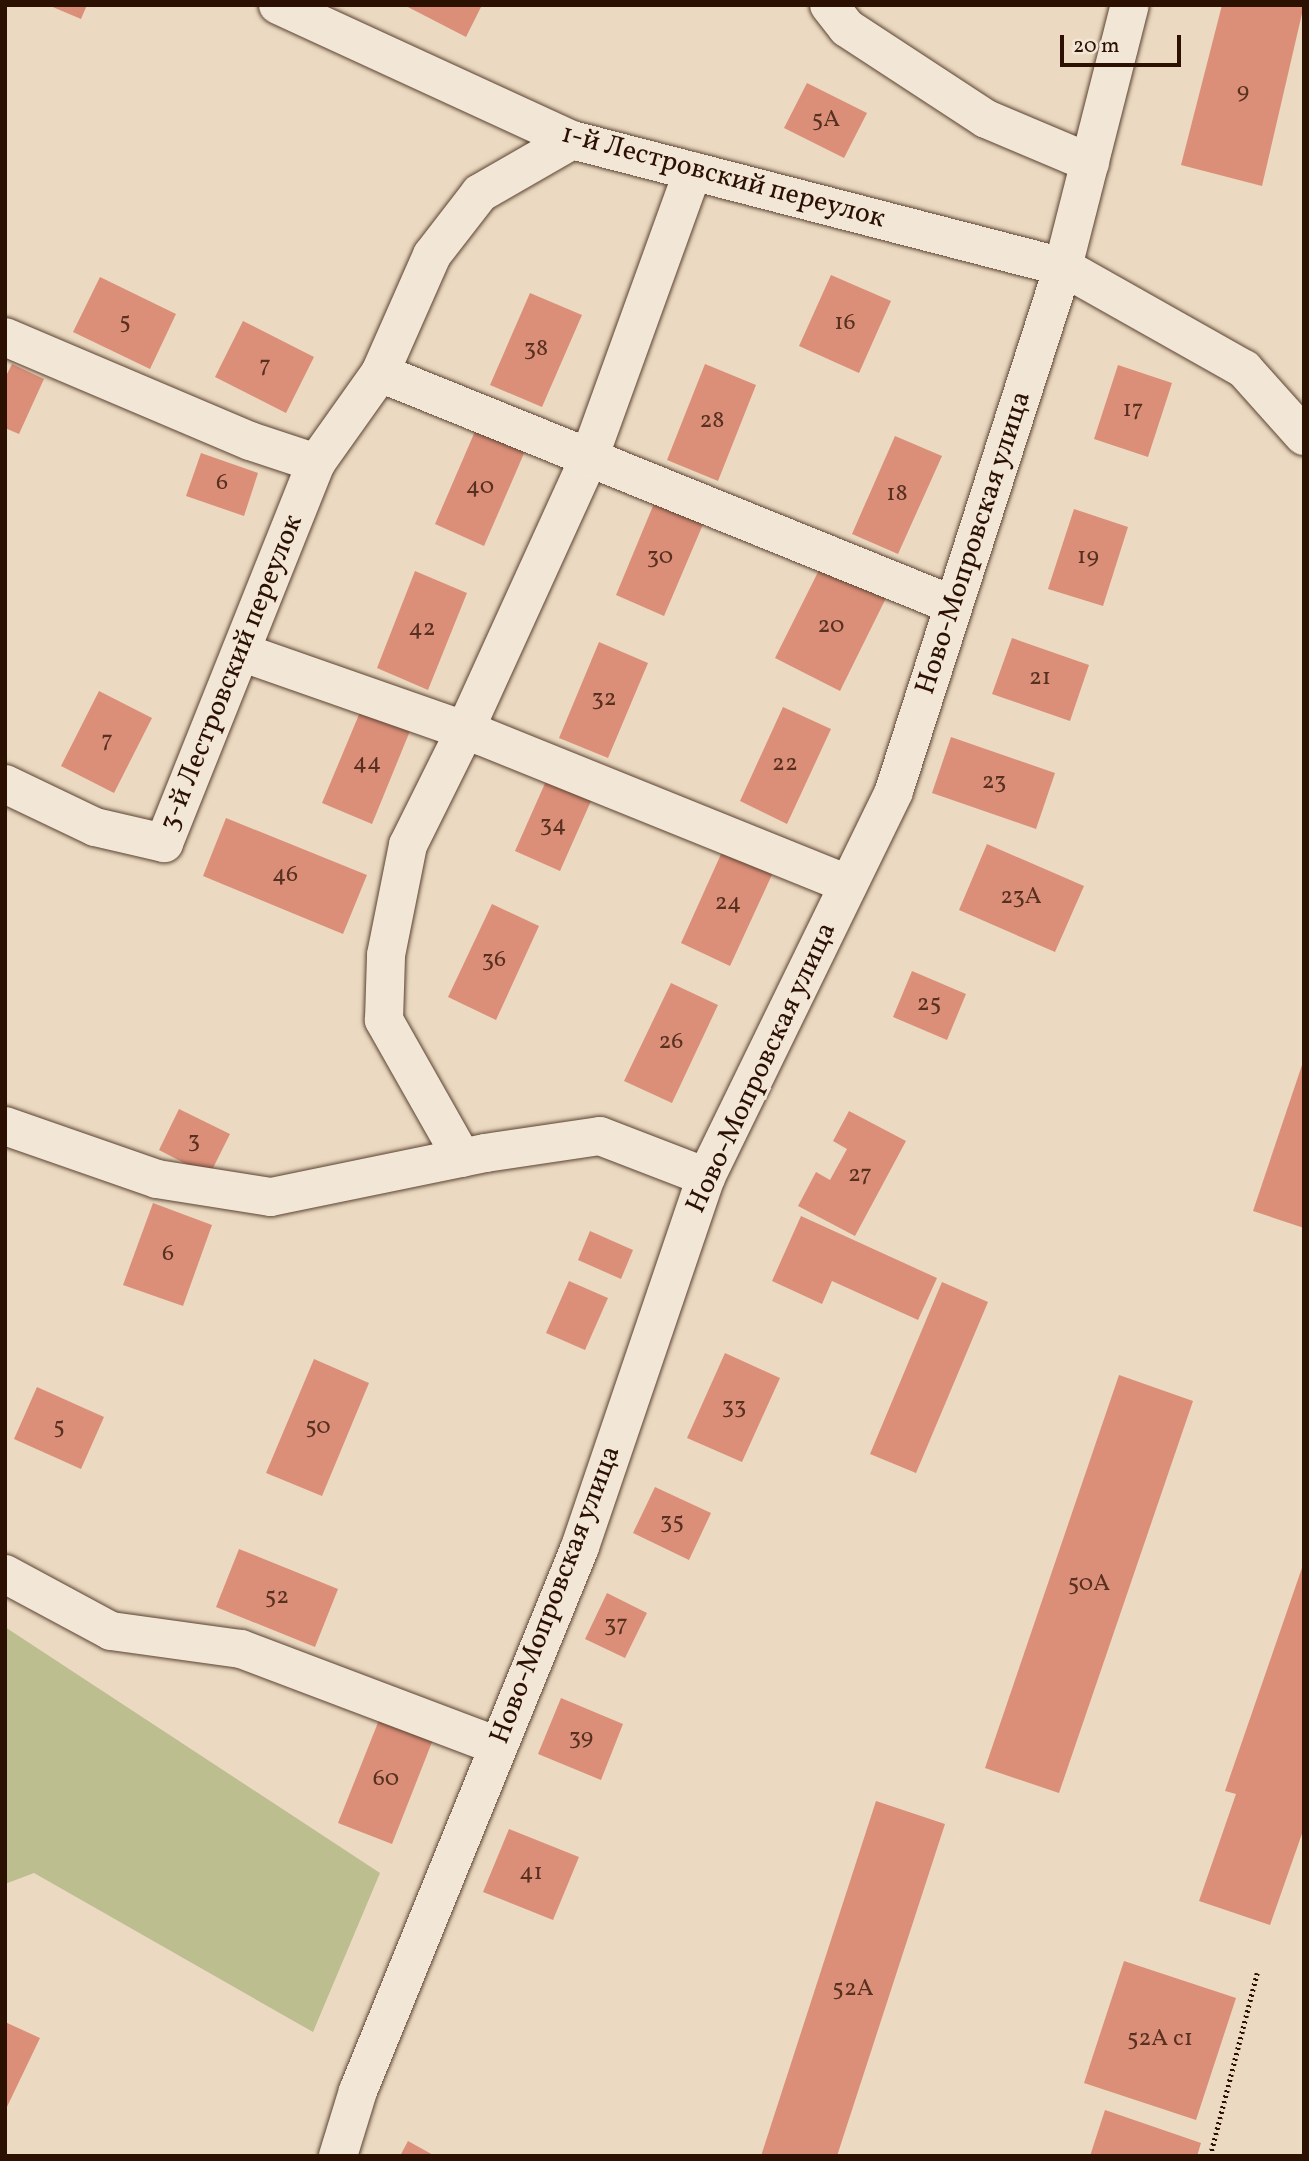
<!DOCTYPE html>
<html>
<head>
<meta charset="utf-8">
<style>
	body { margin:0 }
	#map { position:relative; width:1309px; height:2161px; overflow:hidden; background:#ebdac1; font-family:Vollkorn,serif }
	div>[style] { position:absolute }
	.green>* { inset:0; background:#bcbe90 }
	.building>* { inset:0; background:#db8f78 }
	.path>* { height:4.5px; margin-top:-2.25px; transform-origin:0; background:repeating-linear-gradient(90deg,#2c1002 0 2px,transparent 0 5.5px) }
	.roads { filter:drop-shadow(0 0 2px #5c4232) drop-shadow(0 0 2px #5c4232) }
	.minor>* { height:38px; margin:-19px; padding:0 19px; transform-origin:19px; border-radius:19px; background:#f2e7d7 }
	span { translate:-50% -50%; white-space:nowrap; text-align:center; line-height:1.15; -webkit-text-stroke:6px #f2e7d7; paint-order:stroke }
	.number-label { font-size:24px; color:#583020 }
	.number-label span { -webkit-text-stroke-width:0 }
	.street-label { font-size:28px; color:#2c1002 }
	.frame { position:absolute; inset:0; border:7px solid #2c1002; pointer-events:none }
	.scale { position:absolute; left:1060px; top:35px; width:121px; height:32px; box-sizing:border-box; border:4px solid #2c1002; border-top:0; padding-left:9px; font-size:21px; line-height:24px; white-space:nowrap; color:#2c1002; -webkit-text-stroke:5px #f2e7d7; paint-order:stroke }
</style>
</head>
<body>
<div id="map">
	<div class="green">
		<i style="clip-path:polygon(5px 1627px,380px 1873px,313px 2032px,34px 1873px,5px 1884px)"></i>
	</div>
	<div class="building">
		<i style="clip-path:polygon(48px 5px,87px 5px,81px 19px)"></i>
		<i style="clip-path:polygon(404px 5px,482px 5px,466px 37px)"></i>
		<i style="clip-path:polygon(1222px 5px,1304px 5px,1262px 186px,1181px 165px)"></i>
		<i style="clip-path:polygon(807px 83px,867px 113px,844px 158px,784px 128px)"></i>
		<i style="clip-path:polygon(831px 275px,891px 301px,859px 373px,799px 346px)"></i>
		<i style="clip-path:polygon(100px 277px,176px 314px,150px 369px,73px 332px)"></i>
		<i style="clip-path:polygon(530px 293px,582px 315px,542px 407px,490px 385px)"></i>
		<i style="clip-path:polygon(243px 321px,314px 357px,286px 413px,215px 377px)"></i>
		<i style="clip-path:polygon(12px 364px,44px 379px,19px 434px,5px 428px,5px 378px)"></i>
		<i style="clip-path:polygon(705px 364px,756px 385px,718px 481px,667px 460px)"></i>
		<i style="clip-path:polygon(1118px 365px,1172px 383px,1148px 457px,1094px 439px)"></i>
		<i style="clip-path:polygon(476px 429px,525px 451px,484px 546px,435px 524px)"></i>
		<i style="clip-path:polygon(895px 436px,942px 456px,898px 554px,852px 534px)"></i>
		<i style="clip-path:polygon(201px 453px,258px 473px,244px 516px,186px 496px)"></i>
		<i style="clip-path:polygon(655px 501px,704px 522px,664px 616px,616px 595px)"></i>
		<i style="clip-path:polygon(1074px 509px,1128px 527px,1103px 606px,1048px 589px)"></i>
		<i style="clip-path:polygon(822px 564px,887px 596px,840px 691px,775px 658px)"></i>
		<i style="clip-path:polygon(415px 571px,467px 593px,428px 690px,377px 668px)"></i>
		<i style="clip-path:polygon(1012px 638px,1089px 665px,1070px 721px,992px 694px)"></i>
		<i style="clip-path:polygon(599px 642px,648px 663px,608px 758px,559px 738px)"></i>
		<i style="clip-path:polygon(99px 691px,152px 718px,114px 793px,61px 766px)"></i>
		<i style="clip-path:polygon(363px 705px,412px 726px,372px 824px,322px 803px)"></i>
		<i style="clip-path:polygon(783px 707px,831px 729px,787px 824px,740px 801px)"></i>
		<i style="clip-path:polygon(951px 737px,1055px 773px,1036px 829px,932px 793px)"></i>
		<i style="clip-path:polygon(546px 781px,591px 801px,560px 871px,515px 851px)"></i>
		<i style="clip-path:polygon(226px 818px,367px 875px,343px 934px,203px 876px)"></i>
		<i style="clip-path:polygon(726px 843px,776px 866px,730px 966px,681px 943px)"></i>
		<i style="clip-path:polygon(987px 844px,1084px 886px,1055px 952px,959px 910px)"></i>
		<i style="clip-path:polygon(492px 904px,539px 926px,496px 1020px,448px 997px)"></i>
		<i style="clip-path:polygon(912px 971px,966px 994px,947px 1040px,893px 1017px)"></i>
		<i style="clip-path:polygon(671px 983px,718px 1005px,672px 1103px,624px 1081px)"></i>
		<i style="clip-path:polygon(1303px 1062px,1304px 1062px,1304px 1228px,1253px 1211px)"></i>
		<i style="clip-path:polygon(179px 1109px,230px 1134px,209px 1176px,159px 1150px)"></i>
		<i style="clip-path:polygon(849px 1111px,906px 1141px,855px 1236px,798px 1206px,816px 1172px,830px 1180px,847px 1149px,833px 1141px)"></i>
		<i style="clip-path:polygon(153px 1203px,212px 1225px,183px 1306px,123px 1285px)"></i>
		<i style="clip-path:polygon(801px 1216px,937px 1278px,918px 1320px,832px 1281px,822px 1304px,772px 1281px)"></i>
		<i style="clip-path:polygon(590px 1231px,633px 1250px,621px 1279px,578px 1260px)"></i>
		<i style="clip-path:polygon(569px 1281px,608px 1298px,585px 1350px,546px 1333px)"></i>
		<i style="clip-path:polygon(942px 1282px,988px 1302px,916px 1473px,870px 1454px)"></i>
		<i style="clip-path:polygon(725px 1353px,780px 1378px,742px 1462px,687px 1438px)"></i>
		<i style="clip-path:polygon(314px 1359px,369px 1383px,322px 1496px,266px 1473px)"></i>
		<i style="clip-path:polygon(1119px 1375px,1193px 1401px,1059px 1793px,985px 1768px)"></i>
		<i style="clip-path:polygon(37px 1387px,104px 1417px,81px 1469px,14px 1439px)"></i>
		<i style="clip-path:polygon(655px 1487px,711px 1513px,689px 1560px,633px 1533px)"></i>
		<i style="clip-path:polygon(239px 1549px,338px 1589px,315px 1647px,216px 1607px)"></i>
		<i style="clip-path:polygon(1304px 1562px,1304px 1828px,1270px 1925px,1199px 1901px,1236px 1794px,1225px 1791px)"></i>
		<i style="clip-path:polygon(607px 1593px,647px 1613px,625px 1658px,585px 1639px)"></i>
		<i style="clip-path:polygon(561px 1698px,623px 1724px,601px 1780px,538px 1754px)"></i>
		<i style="clip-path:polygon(381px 1715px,434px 1737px,392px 1844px,338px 1823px)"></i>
		<i style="clip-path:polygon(876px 1801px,945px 1824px,837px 2156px,761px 2156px)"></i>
		<i style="clip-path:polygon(509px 1829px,579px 1857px,553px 1920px,483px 1892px)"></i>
		<i style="clip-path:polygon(1124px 1961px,1236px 1998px,1196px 2120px,1084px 2083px)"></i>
		<i style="clip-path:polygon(5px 2022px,40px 2038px,5px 2111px)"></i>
		<i style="clip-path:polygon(1105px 2110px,1201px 2143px,1197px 2156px,1090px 2156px)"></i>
		<i style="clip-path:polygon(408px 2141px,435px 2156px,400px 2156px)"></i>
	</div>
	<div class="path">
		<i style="left:1210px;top:2156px;width:189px;rotate:-75.6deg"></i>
	</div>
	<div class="roads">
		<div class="minor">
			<i style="left:278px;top:5px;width:324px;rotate:24.7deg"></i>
			<i style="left:572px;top:140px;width:507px;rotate:14.5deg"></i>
			<i style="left:1063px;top:267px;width:208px;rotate:29.4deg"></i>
			<i style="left:1244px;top:369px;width:90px;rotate:48.2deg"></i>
			<i style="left:829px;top:5px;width:29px;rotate:52deg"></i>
			<i style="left:847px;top:28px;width:166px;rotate:33.2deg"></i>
			<i style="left:986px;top:119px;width:113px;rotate:22.9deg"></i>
			<i style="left:5px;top:337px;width:266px;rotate:23deg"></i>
			<i style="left:250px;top:441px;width:70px;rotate:18.4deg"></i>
			<i style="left:316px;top:463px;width:110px;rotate:-54.6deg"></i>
			<i style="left:380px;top:373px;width:129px;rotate:-66.2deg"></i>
			<i style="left:432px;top:255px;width:78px;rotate:-52.3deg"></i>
			<i style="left:480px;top:193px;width:106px;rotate:-29.9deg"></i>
			<i style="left:380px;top:373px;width:618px;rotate:22.04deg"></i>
			<i style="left:241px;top:652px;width:254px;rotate:19.3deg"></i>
			<i style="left:481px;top:736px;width:396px;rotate:22deg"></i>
			<i style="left:5px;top:784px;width:100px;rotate:25.5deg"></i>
			<i style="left:95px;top:827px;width:71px;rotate:13.1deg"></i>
			<i style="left:164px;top:843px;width:409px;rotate:-68.2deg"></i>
			<i style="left:5px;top:1126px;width:161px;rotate:19.2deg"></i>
			<i style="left:157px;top:1179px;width:115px;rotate:9deg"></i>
			<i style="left:271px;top:1197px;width:218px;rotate:-11.6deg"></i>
			<i style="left:485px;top:1153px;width:116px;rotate:-8.4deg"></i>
			<i style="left:600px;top:1136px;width:114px;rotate:21.1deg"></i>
			<i style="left:462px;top:1158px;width:159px;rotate:-119.5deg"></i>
			<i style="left:384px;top:1020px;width:65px;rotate:-88.2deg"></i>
			<i style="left:386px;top:955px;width:112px;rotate:-78.7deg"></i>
			<i style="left:408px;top:845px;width:128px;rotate:-63.6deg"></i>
			<i style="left:465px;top:730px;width:299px;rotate:-65.5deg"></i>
			<i style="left:589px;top:458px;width:305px;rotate:-70.1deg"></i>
			<i style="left:5px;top:1574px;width:120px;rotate:28.3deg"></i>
			<i style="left:111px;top:1631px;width:131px;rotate:7.9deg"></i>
			<i style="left:241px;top:1649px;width:275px;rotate:20.7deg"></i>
			<i style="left:338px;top:2156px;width:68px;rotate:-72.9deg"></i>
			<i style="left:358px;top:2091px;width:588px;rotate:-67.8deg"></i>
			<i style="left:580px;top:1547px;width:391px;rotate:-71.2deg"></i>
			<i style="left:706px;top:1177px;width:429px;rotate:-64deg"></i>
			<i style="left:894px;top:791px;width:551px;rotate:-72.12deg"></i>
			<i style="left:1063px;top:267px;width:270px;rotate:-75.7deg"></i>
		</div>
	</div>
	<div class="number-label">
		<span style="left:1243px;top:93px">9</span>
		<span style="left:826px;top:121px">5А</span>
		<span style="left:125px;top:323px">5</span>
		<span style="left:845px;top:324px">16</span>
		<span style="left:536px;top:350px">38</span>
		<span style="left:265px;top:367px">7</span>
		<span style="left:1133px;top:411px">17</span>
		<span style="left:712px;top:422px">28</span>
		<span style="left:222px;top:484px">6</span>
		<span style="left:480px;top:488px">40</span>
		<span style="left:897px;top:495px">18</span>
		<span style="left:660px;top:558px">30</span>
		<span style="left:1088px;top:558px">19</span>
		<span style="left:831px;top:627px">20</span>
		<span style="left:422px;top:630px">42</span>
		<span style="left:1040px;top:679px">21</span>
		<span style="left:604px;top:700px">32</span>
		<span style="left:107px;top:742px">7</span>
		<span style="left:367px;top:764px">44</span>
		<span style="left:785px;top:765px">22</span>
		<span style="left:994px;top:783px">23</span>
		<span style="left:553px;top:826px">34</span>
		<span style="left:285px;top:876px">46</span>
		<span style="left:1021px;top:898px">23А</span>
		<span style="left:728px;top:904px">24</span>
		<span style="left:494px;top:961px">36</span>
		<span style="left:929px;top:1005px">25</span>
		<span style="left:671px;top:1043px">26</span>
		<span style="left:194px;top:1142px">3</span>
		<span style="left:860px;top:1176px">27</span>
		<span style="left:168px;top:1255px">6</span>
		<span style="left:734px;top:1408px">33</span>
		<span style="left:59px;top:1428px">5</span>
		<span style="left:318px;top:1428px">50</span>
		<span style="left:672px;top:1523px">35</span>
		<span style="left:1089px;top:1585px">50А</span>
		<span style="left:277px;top:1598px">52</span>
		<span style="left:616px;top:1626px">37</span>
		<span style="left:581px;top:1739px">39</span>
		<span style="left:386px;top:1780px">60</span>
		<span style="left:531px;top:1874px">41</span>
		<span style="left:853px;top:1990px">52А</span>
		<span style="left:1160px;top:2040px">52А с1</span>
	</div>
	<div class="street-label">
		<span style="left:723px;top:177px;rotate:15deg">1-й Лестровский переулок</span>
		<span style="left:974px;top:543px;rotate:-72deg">Ново-Мопровская улица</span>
		<span style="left:232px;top:673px;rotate:-68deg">3-й Лестровский переулок</span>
		<span style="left:762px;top:1068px;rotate:-65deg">Ново-Мопровская улица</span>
		<span style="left:556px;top:1595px;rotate:-69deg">Ново-Мопровская улица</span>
	</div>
	<div class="frame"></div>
	<div class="scale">20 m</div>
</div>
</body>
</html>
